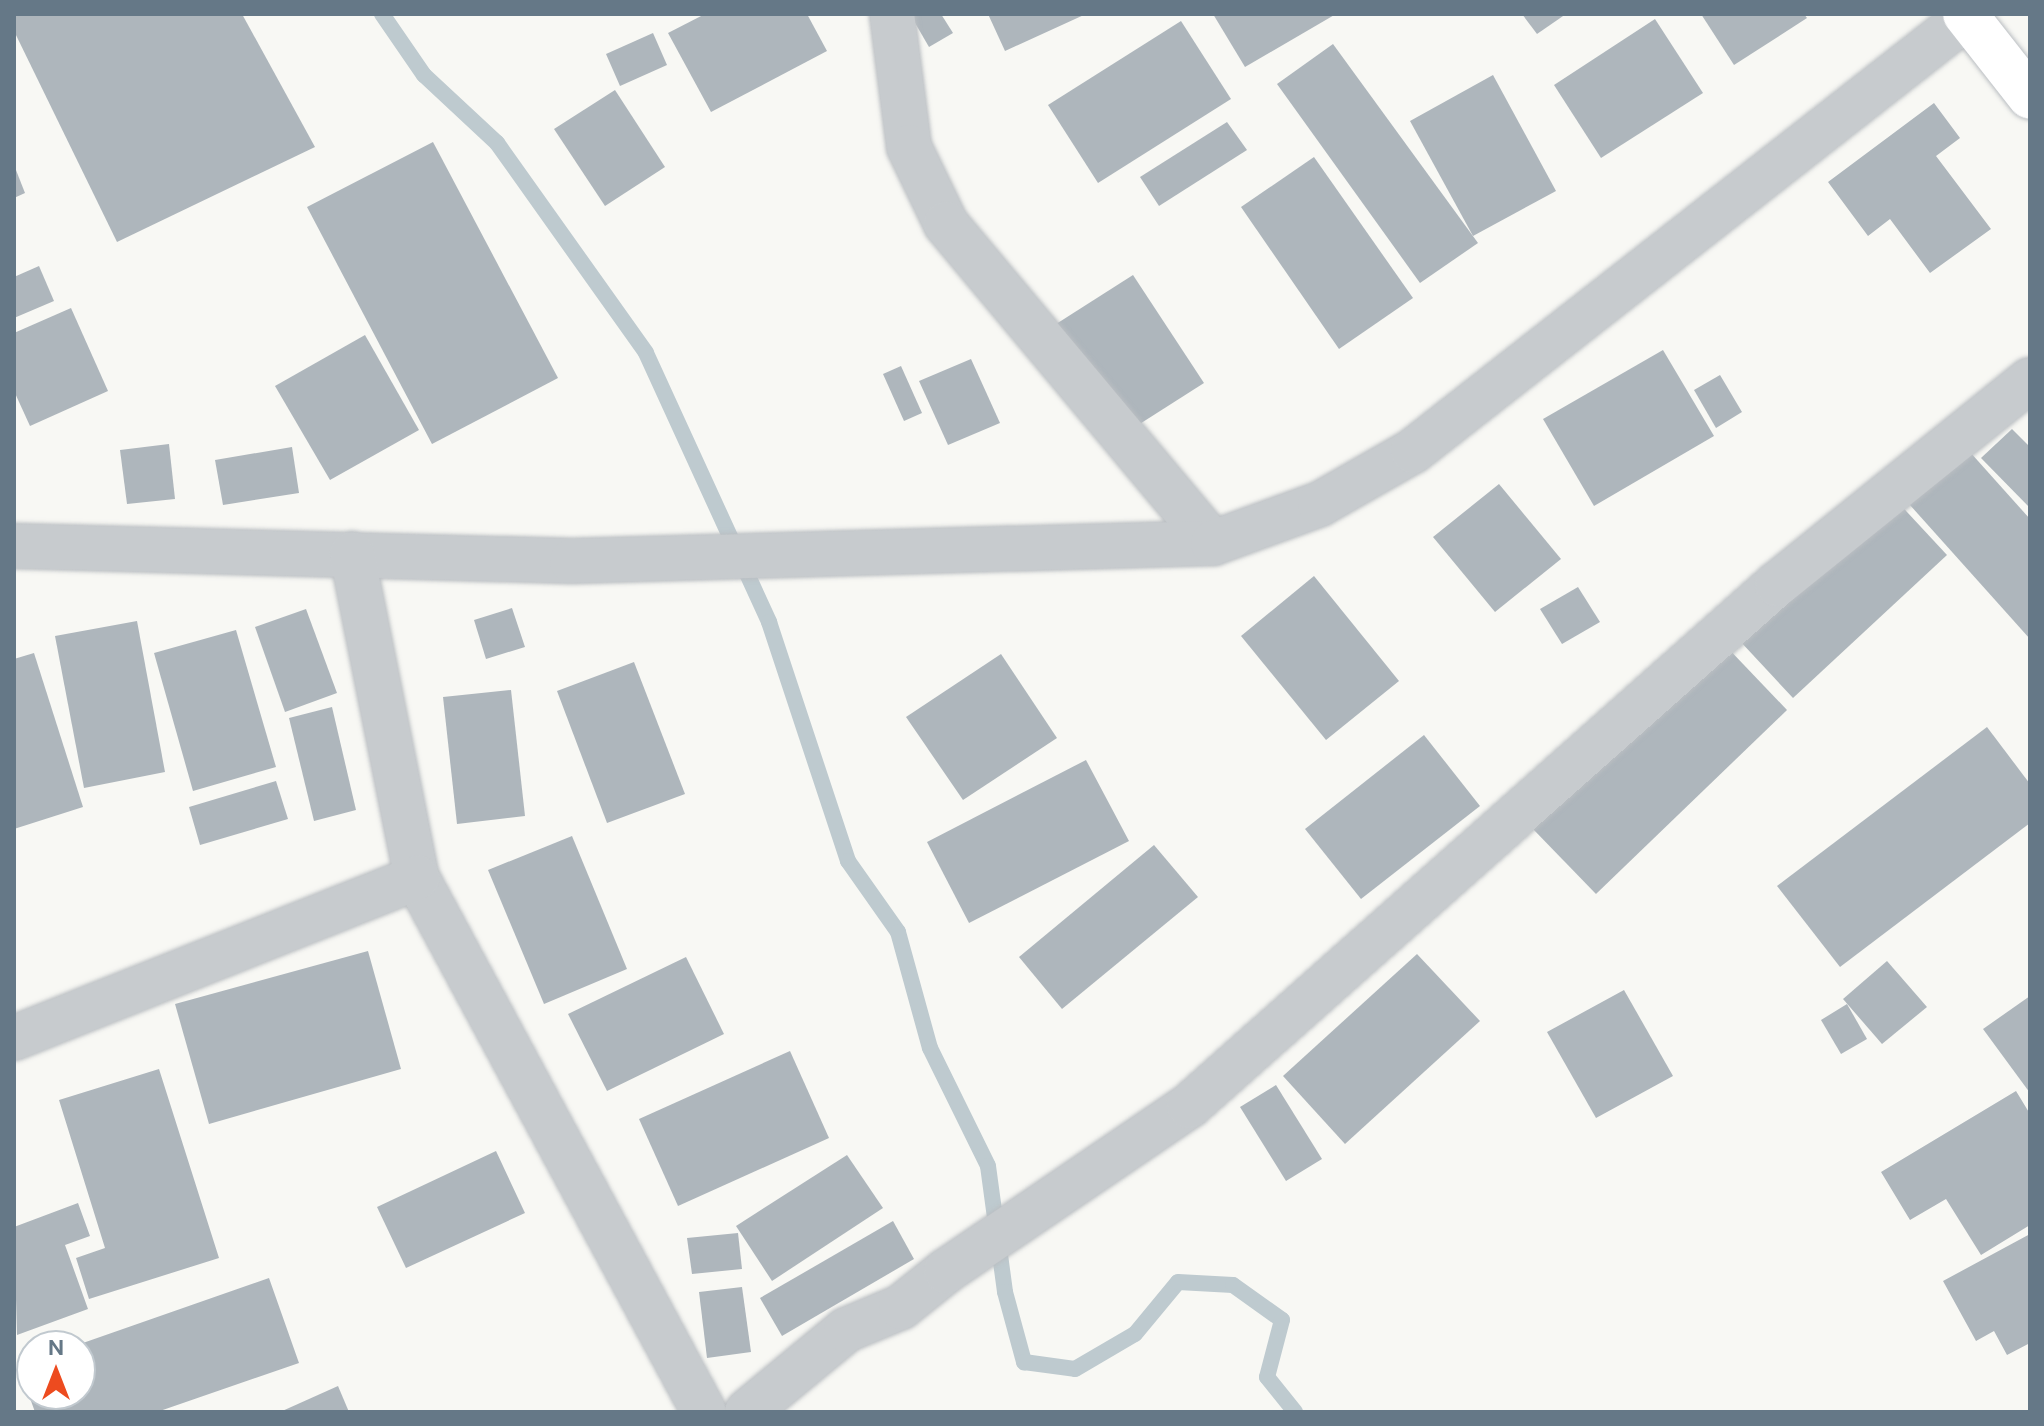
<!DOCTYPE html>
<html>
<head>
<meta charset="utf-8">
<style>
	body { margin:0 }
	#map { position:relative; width:2044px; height:1426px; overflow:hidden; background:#f8f8f4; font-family:"DM Sans",sans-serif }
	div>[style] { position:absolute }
	.stream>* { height:16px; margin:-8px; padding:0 8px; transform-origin:8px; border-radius:8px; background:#becacf }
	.building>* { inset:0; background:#aeb6bc }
	.roads { filter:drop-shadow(0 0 2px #babec2) drop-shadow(0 0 2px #babec2) }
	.street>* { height:44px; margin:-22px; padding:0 22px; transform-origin:22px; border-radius:22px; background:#c7cbce }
	.primary>* { height:44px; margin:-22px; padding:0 22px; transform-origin:22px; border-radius:22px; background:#fff }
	span { translate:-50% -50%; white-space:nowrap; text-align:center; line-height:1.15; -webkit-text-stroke:8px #fff; paint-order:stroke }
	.frame { position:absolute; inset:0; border:16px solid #657887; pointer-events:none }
	.north { position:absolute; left:16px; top:1330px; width:80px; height:80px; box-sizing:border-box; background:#fff; border:2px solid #c1c9cf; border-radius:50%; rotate:0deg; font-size:22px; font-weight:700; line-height:32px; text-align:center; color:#657887 }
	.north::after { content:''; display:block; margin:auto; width:28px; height:36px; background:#ed4b1f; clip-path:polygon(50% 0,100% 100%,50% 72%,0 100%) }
</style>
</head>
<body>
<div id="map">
	<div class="stream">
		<i style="left:382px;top:14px;width:74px;rotate:55.5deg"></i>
		<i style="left:424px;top:75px;width:100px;rotate:43deg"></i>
		<i style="left:497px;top:143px;width:257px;rotate:54.6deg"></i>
		<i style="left:646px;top:353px;width:296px;rotate:65.4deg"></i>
		<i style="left:769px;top:622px;width:252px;rotate:71.7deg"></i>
		<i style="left:848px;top:861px;width:87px;rotate:54.8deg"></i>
		<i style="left:898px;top:932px;width:120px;rotate:74.6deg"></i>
		<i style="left:930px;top:1048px;width:131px;rotate:63.8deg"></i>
		<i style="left:988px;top:1166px;width:127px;rotate:82.3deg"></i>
		<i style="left:1005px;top:1292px;width:73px;rotate:74.8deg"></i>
		<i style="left:1024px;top:1362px;width:51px;rotate:7.8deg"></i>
		<i style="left:1075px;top:1369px;width:69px;rotate:-30.3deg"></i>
		<i style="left:1135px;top:1334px;width:67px;rotate:-50.4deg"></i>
		<i style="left:1178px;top:1282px;width:55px;rotate:3.1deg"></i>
		<i style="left:1233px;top:1285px;width:60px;rotate:35.5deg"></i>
		<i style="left:1282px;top:1320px;width:59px;rotate:104.7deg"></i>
		<i style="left:1267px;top:1377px;width:45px;rotate:51.3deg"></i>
	</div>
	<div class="building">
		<i style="clip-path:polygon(14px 14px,242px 14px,315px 147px,117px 242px,14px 31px)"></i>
		<i style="clip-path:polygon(705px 14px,807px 14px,827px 51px,711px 112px,668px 33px)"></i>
		<i style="clip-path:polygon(914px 14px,941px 14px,953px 33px,929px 47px,911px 16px)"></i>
		<i style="clip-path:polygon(988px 14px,1086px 14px,1005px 51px)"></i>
		<i style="clip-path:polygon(1213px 14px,1336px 14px,1245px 67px)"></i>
		<i style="clip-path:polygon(1522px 14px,1566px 14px,1537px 34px)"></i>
		<i style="clip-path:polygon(1701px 14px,1804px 14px,1807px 18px,1734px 65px)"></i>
		<i style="clip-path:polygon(1655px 19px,1703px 93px,1601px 158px,1554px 85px)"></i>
		<i style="clip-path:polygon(1181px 21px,1231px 99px,1098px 183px,1048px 105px)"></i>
		<i style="clip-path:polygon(653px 33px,667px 65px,620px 86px,606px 54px)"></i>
		<i style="clip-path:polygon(1333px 44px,1478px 243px,1420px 283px,1277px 84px)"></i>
		<i style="clip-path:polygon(1493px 75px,1556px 191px,1473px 236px,1410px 121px)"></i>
		<i style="clip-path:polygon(615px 90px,665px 167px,605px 206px,554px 129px)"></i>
		<i style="clip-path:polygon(1934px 103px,1960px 138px,1936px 156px,1991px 229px,1930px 273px,1890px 219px,1868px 236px,1828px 182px)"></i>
		<i style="clip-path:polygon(1227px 122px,1247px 150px,1159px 206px,1140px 177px)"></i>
		<i style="clip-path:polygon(433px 142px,558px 378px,432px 444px,307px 207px)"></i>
		<i style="clip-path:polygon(1314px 157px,1413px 298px,1339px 349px,1241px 207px)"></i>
		<i style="clip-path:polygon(14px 165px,25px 193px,14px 198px)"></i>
		<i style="clip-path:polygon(39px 266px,54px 301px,14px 318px,14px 277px)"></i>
		<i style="clip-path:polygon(1133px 275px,1204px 383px,1124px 434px,1053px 326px)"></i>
		<i style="clip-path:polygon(71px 308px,108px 391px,30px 426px,14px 391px,14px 333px)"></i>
		<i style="clip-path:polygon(365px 335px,419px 430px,330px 480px,275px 386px)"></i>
		<i style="clip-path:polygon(1663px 350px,1714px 436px,1594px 506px,1543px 419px)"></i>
		<i style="clip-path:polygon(971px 359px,1000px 423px,948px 445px,919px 381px)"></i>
		<i style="clip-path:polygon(901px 366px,922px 413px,904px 421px,883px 374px)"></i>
		<i style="clip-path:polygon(1720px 375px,1742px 412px,1716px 428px,1694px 390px)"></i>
		<i style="clip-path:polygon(2012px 429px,2030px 447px,2030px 508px,1981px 458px)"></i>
		<i style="clip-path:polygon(1961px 442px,2030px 519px,2030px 639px,1901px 495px)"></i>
		<i style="clip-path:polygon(169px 444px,175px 499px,127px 504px,120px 450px)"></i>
		<i style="clip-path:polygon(292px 447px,299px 493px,223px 505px,215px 460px)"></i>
		<i style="clip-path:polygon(1499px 484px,1561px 559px,1495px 612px,1433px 537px)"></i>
		<i style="clip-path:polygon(1894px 498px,1947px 555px,1793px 698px,1739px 640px)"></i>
		<i style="clip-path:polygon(1314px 576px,1399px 681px,1326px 740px,1241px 636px)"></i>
		<i style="clip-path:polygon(1578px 587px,1600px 622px,1562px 644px,1540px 609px)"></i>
		<i style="clip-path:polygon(512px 608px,525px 647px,486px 659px,474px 620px)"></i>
		<i style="clip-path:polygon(306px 609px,337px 693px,285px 712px,255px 627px)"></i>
		<i style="clip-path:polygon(137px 621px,165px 772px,84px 788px,55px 636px)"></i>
		<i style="clip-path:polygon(236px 630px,276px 767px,193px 791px,154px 653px)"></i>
		<i style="clip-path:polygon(1723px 643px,1787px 710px,1596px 894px,1532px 828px)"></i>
		<i style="clip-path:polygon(34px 653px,83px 807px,14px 829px,14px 659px)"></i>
		<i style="clip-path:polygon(1001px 654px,1057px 738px,963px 800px,906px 717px)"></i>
		<i style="clip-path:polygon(634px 662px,685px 794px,607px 823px,557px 691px)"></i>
		<i style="clip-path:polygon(511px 690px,525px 816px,457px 824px,443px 697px)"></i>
		<i style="clip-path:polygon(332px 707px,356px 810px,314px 821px,289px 718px)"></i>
		<i style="clip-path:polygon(1987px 727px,2030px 784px,2030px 823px,1840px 967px,1777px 886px)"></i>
		<i style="clip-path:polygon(1424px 735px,1480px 806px,1361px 899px,1305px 829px)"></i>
		<i style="clip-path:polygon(1086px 760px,1129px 841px,969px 923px,927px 842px)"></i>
		<i style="clip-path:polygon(276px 781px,288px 819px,200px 845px,189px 807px)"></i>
		<i style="clip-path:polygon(572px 836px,627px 969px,544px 1004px,488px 870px)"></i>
		<i style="clip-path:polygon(1154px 845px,1198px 897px,1062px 1009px,1019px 957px)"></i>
		<i style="clip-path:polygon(368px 951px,401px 1069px,209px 1124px,175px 1004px)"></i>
		<i style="clip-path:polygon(1417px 954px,1480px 1021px,1345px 1144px,1283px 1076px)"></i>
		<i style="clip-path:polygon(686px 957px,724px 1034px,607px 1091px,568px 1014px)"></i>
		<i style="clip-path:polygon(1887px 961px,1927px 1007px,1882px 1044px,1843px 999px)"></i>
		<i style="clip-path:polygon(1624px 990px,1673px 1076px,1596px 1118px,1547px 1032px)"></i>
		<i style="clip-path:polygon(2030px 996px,2030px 1093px,1983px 1029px)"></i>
		<i style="clip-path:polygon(1847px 1004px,1867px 1039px,1841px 1054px,1821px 1020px)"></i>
		<i style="clip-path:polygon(790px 1051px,829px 1138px,678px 1206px,639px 1119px)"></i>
		<i style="clip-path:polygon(159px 1069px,219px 1258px,89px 1299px,76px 1258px,105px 1248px,59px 1100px)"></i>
		<i style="clip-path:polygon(1276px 1085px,1322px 1159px,1286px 1181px,1240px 1107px)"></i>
		<i style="clip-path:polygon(2016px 1091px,2030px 1114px,2030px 1225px,1981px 1255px,1946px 1199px,1910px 1220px,1881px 1172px)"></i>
		<i style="clip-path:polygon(496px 1151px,525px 1213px,406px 1268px,377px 1207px)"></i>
		<i style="clip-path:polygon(847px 1155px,883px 1208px,772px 1281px,736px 1226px)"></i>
		<i style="clip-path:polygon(78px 1203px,90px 1236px,65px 1245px,88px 1309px,17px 1335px,14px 1227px)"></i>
		<i style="clip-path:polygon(893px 1221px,914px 1259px,782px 1336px,760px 1298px)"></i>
		<i style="clip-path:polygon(738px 1233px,742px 1269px,692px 1274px,687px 1238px)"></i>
		<i style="clip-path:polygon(2030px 1234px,2030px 1343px,2007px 1355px,1994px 1331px,1976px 1341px,1943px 1281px)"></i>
		<i style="clip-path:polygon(269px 1278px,299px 1363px,157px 1412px,35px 1412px,18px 1365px,32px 1361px,32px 1394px,80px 1394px,80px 1344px)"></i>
		<i style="clip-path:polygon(742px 1287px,751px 1352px,707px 1358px,699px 1292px)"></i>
		<i style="clip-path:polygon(338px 1386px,349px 1412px,280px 1412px)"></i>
	</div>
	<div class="roads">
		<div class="street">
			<i style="left:892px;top:14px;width:134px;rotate:82.7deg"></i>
			<i style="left:909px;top:147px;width:85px;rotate:64.3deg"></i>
			<i style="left:946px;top:224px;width:416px;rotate:50.1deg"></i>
			<i style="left:14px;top:546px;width:558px;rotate:1.54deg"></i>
			<i style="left:572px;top:561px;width:641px;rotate:-1.61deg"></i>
			<i style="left:1213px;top:543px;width:114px;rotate:-20deg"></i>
			<i style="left:1320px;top:504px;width:107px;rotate:-29.7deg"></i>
			<i style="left:1413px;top:451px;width:704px;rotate:-38.07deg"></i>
			<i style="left:352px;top:554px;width:330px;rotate:78.7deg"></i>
			<i style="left:417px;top:878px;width:606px;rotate:61.74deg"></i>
			<i style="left:14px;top:1038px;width:434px;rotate:-21.7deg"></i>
			<i style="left:747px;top:1412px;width:129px;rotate:-39.6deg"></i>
			<i style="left:846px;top:1330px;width:60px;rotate:-22.7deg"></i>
			<i style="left:901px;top:1307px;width:58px;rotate:-38.7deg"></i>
			<i style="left:946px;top:1271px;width:294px;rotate:-34.2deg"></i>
			<i style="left:1189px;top:1106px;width:786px;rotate:-41.6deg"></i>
			<i style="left:1777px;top:584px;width:325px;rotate:-38.9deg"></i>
		</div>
		<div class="primary">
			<i style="left:1965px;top:14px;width:105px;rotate:51.9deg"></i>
		</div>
	</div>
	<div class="frame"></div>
	<div class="north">N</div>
</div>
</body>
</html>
